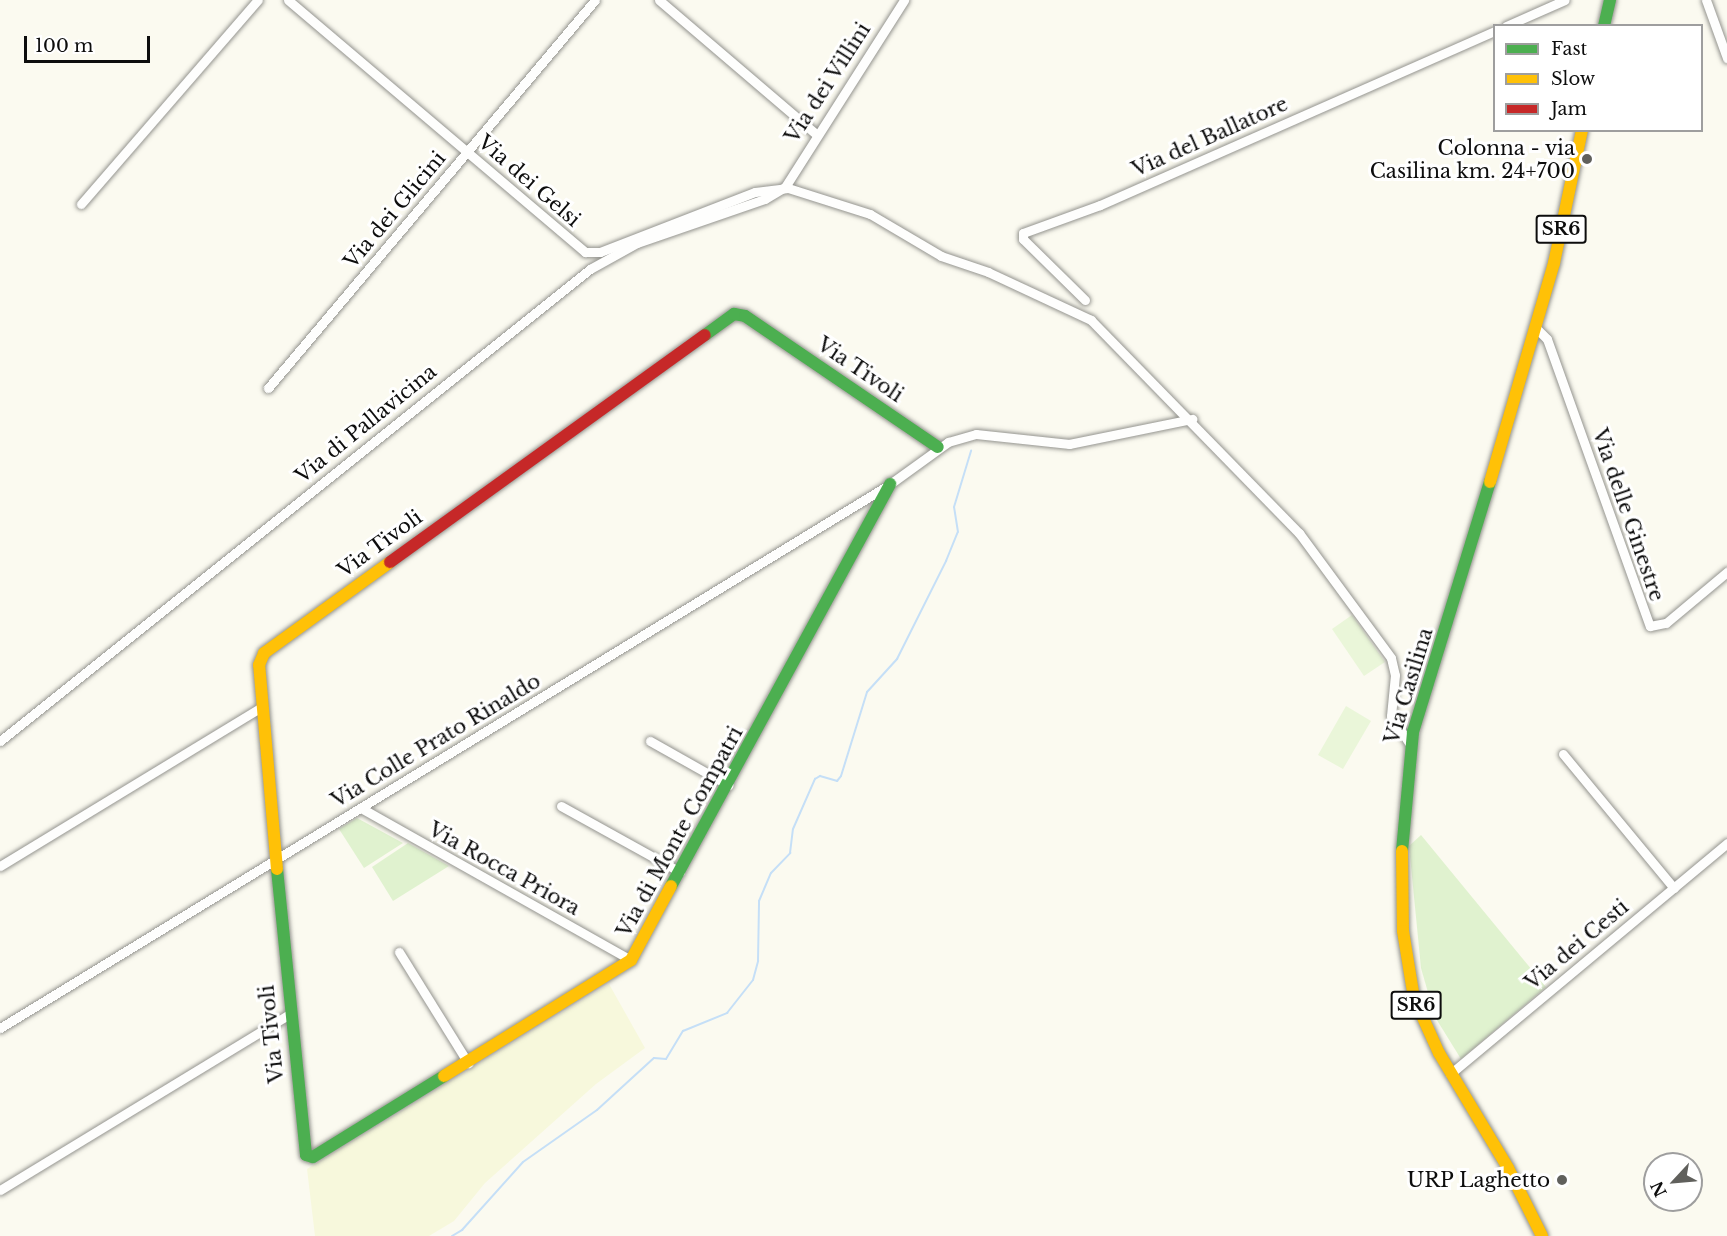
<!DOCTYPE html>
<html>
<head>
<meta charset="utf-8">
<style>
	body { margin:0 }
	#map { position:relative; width:1727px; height:1236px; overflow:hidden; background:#fbfaf0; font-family:"Libre Baskerville",serif }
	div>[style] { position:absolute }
	.farmland>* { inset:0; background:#f7f8dc }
	.green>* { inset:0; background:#e0f2cf }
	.pitch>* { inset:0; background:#eaf6d9 }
	.stream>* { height:2px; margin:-1px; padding:0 1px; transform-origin:1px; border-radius:1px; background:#c5dff7 }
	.roads { filter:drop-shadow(0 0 2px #94948f) drop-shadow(0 0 2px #94948f) }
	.street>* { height:9px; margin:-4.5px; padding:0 4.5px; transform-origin:4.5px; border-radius:4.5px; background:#fefefd }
	.fast>* { height:12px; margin:-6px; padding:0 6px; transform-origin:6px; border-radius:6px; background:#4caf50 }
	.slow>* { height:12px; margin:-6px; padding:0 6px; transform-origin:6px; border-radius:6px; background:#ffc107 }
	.jam>* { height:12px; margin:-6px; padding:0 6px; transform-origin:6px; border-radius:6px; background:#c62828 }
	.dots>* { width:16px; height:16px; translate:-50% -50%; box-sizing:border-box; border:3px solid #fff; border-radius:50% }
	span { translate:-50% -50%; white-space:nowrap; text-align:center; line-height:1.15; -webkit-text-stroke:6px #fff; paint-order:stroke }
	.shield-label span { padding:2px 4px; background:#fff; border:2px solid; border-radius:4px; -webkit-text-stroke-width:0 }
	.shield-label { font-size:18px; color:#0d0d0d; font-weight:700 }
	.street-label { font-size:20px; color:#0d0d0d }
	.poi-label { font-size:20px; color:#0d0d0d }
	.right { translate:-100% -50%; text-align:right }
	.legend { position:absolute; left:1493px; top:24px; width:210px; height:108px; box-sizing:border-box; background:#fff; border:2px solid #9e9e9e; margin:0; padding:8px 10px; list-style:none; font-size:18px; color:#0d0d0d }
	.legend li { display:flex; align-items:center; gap:12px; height:30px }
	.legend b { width:30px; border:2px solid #9e9e9e }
	.north { position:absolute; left:1643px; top:1152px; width:60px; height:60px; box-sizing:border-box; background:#fff; border:2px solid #9e9e9e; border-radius:50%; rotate:244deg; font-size:16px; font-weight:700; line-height:24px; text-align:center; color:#0d0d0d }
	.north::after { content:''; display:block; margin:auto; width:21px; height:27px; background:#60605c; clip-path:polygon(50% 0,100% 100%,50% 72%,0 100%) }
	.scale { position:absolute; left:24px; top:36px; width:126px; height:27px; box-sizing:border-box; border:3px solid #0d0d0d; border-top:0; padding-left:8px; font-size:18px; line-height:21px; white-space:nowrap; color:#0d0d0d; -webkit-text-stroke:4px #fff; paint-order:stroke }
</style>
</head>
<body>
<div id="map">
	<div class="farmland">
		<i style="clip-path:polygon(609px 984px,645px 1048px,596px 1084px,485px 1183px,454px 1221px,429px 1236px,315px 1236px,307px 1169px)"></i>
	</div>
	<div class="green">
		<i style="clip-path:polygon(357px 818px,403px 843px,364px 868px,339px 829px)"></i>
		<i style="clip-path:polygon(1421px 835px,1546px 987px,1461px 1059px,1435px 1017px,1421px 968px,1409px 846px)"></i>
		<i style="clip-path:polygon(408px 843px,449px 866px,393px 901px,372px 867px)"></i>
	</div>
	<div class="pitch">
		<i style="clip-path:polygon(1352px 615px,1385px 662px,1364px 676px,1332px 629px)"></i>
		<i style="clip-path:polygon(1346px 706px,1371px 721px,1343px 769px,1318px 755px)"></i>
	</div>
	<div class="stream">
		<i style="left:452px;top:1236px;width:12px;rotate:-31deg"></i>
		<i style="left:462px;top:1230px;width:91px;rotate:-48.1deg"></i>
		<i style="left:523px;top:1162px;width:90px;rotate:-35.1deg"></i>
		<i style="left:597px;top:1110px;width:77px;rotate:-42.4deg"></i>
		<i style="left:654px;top:1058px;width:12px;rotate:5deg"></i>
		<i style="left:666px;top:1059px;width:33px;rotate:-59deg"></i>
		<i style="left:683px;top:1031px;width:48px;rotate:-22.2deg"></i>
		<i style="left:727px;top:1013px;width:42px;rotate:-51.8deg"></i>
		<i style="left:753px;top:980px;width:20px;rotate:-75deg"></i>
		<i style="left:758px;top:961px;width:60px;rotate:-89deg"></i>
		<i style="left:759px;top:901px;width:30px;rotate:-67deg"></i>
		<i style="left:771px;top:873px;width:28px;rotate:-46deg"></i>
		<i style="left:790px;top:853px;width:24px;rotate:-83deg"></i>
		<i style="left:793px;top:829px;width:55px;rotate:-66.3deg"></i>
		<i style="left:815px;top:779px;width:6px;rotate:-31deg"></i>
		<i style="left:820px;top:776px;width:18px;rotate:16deg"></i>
		<i style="left:837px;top:781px;width:6px;rotate:-51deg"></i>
		<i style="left:841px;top:776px;width:88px;rotate:-72.8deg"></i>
		<i style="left:867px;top:692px;width:45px;rotate:-47.7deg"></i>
		<i style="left:897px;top:659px;width:110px;rotate:-63.4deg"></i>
		<i style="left:946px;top:561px;width:31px;rotate:-68deg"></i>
		<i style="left:958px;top:532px;width:25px;rotate:-99deg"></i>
		<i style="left:954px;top:507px;width:59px;rotate:-73.1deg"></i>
	</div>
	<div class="roads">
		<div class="street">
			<i style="left:288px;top:0;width:390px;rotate:40.3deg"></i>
			<i style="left:585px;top:252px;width:15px"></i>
			<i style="left:600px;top:252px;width:166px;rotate:-21.2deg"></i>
			<i style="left:755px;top:192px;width:33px;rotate:-7deg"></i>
			<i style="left:788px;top:188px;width:86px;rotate:17.6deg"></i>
			<i style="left:870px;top:214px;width:82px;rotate:30.6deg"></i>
			<i style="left:941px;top:256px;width:50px;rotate:18.8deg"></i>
			<i style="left:988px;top:272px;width:114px;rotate:25deg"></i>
			<i style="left:1091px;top:320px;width:298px;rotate:45.7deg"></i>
			<i style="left:1299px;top:533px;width:155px;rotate:53.6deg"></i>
			<i style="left:1391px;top:658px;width:17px;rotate:77deg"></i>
			<i style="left:1395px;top:675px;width:41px;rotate:95.6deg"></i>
			<i style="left:1391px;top:716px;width:34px;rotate:56deg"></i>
			<i style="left:659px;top:0;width:206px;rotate:40.5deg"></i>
			<i style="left:1706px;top:0;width:62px;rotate:70.1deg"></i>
			<i style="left:1506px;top:26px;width:64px;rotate:-23.8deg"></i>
			<i style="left:785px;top:187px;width:222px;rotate:-57.5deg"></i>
			<i style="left:81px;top:204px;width:270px;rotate:-49.1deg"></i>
			<i style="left:1085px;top:300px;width:87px;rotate:-135.5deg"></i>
			<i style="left:1023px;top:239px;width:6px;rotate:-90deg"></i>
			<i style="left:1023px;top:233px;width:82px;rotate:-20deg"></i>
			<i style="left:1100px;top:205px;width:431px;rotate:-23.8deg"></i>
			<i style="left:1535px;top:327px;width:17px;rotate:45deg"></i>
			<i style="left:1547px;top:339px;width:305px;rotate:70.3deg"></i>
			<i style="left:1650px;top:626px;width:16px;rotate:-11deg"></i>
			<i style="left:1666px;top:623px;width:80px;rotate:-39.9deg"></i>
			<i style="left:268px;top:388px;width:507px;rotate:-49.88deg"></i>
			<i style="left:0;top:741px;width:756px;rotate:-38.66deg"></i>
			<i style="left:590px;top:269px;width:54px;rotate:-29deg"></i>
			<i style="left:637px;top:243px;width:135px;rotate:-19deg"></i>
			<i style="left:765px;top:199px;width:23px;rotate:-31deg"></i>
			<i style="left:650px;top:741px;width:90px;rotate:29.4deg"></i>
			<i style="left:1563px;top:754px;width:174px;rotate:50.4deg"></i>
			<i style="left:561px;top:806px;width:136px;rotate:29deg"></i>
			<i style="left:361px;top:808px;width:310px;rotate:29.4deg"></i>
			<i style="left:0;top:866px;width:304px;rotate:-31.3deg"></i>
			<i style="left:399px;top:952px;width:131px;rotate:58.1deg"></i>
			<i style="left:0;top:1028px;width:1043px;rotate:-31.43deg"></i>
			<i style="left:890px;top:484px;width:72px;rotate:-35.9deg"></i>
			<i style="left:948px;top:442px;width:29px;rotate:-16deg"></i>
			<i style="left:976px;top:434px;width:94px;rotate:6.1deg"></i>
			<i style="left:1069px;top:444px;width:126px;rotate:-11.5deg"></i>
			<i style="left:1450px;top:1074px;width:361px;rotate:-39.8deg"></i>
			<i style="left:0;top:1190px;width:338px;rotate:-31.3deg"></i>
		</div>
		<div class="fast">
			<i style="left:1604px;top:26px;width:27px;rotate:-77deg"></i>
			<i style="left:705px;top:335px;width:36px;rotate:-36deg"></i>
			<i style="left:734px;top:314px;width:11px;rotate:10deg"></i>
			<i style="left:745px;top:316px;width:233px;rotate:34.2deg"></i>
			<i style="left:1402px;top:851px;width:120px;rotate:-84.7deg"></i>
			<i style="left:1413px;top:732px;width:262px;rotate:-72.9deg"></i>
			<i style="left:277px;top:869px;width:287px;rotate:84.2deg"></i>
			<i style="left:306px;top:1155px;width:7px;rotate:16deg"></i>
			<i style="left:313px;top:1157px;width:154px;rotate:-31.7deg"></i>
			<i style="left:671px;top:886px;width:458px;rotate:-61.4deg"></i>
		</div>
		<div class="slow">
			<i style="left:1490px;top:482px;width:228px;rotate:-73.7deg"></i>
			<i style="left:1554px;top:263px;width:136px;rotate:-78.1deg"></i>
			<i style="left:1402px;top:851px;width:80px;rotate:89.3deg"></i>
			<i style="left:1403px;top:931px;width:68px;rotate:80.7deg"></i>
			<i style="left:1414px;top:998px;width:60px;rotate:65.6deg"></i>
			<i style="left:1439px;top:1053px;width:134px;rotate:59deg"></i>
			<i style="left:1508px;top:1168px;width:76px;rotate:63.4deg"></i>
			<i style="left:277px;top:869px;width:205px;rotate:-95deg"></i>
			<i style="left:259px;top:665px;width:13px;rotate:-67deg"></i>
			<i style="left:264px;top:653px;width:155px;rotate:-35.8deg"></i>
			<i style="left:444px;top:1076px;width:220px;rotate:-31.8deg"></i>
			<i style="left:631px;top:960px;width:84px;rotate:-61.6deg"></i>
		</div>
		<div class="jam">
			<i style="left:390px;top:562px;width:388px;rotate:-35.8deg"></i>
		</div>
	</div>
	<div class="dots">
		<i style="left:1587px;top:159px;background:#60605c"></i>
		<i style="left:1562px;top:1180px;background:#60605c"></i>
	</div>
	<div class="shield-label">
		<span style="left:1561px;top:229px">SR6</span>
		<span style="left:1416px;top:1005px">SR6</span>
	</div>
	<div class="street-label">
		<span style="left:828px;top:83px;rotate:-57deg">Via dei Villini</span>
		<span style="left:1210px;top:137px;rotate:-24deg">Via del Ballatore</span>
		<span style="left:529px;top:181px;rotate:41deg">Via dei Gelsi</span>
		<span style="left:395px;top:210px;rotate:-50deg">Via dei Glicini</span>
		<span style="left:860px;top:370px;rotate:34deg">Via Tivoli</span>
		<span style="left:366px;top:424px;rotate:-39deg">Via di Pallavicina</span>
		<span style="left:1628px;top:515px;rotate:71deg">Via delle Ginestre</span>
		<span style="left:380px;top:544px;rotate:-36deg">Via Tivoli</span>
		<span style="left:1409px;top:686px;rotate:-73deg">Via Casilina</span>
		<span style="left:436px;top:741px;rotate:-31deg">Via Colle Prato Rinaldo</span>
		<span style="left:680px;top:832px;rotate:-61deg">Via di Monte Compatri</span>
		<span style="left:504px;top:869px;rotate:29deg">Via Rocca Priora</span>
		<span style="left:1577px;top:945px;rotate:-40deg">Via dei Cesti</span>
		<span style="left:272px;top:1034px;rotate:-96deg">Via Tivoli</span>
	</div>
	<div class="poi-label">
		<span class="right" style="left:1575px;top:160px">Colonna - via<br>Casilina km. 24+700</span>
		<span class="right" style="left:1550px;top:1180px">URP Laghetto</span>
	</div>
	<ul class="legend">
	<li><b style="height:8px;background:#4caf50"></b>Fast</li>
	<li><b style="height:8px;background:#ffc107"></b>Slow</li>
	<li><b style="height:8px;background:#c62828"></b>Jam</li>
	</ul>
	<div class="north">N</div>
	<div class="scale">100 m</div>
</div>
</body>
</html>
